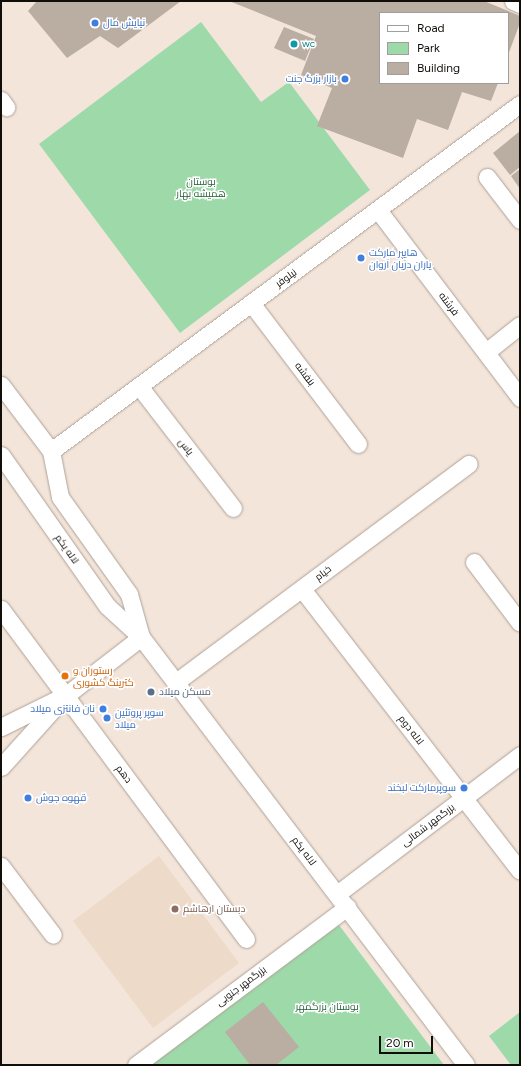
<!DOCTYPE html>
<html>
<head>
<meta charset="utf-8">
<style>
	body { margin:0 }
	#map { position:relative; width:521px; height:1066px; overflow:hidden; background:#f3e5da; font-family:Figtree,Cairo,sans-serif }
	div>[style] { position:absolute }
	.built>* { inset:0; background:#eedac9 }
	.green>* { inset:0; background:#9ed9a9 }
	.building>* { inset:0; background:#baada2 }
	.roads { filter:drop-shadow(0 0 1px #aea196) drop-shadow(0 0 1px #aea196) }
	.street>* { height:17px; margin:-8.5px; padding:0 8.5px; transform-origin:8.5px; border-radius:8.5px; background:#fff }
	.dots>* { width:11px; height:11px; translate:-50% -50%; box-sizing:border-box; border:2px solid #fff; border-radius:50% }
	span { translate:-50% -50%; white-space:nowrap; text-align:center; line-height:1.15; -webkit-text-stroke:3px #fff; paint-order:stroke }
	.shop-label { font-size:10px; color:#366cbe }
	.left { translate:0 -50%; text-align:left }
	.right { translate:-100% -50%; text-align:right }
	.culture-label { font-size:10px; color:#0d838f }
	.park-label { font-size:10px; color:#235f34 }
	.street-label { font-size:10px; color:#110d09 }
	.food-label { font-size:10px; color:#c56008 }
	.service-label { font-size:10px; color:#4e5e75 }
	.education-label { font-size:10px; color:#785e54 }
	.frame { position:absolute; inset:0; border:2px solid #110d09; pointer-events:none }
	.legend { position:absolute; left:379px; top:12px; width:130px; height:72px; box-sizing:border-box; background:#fff; border:1px solid #a09e9d; margin:0; padding:5px 7px; list-style:none; font-size:12px; color:#110d09 }
	.legend li { display:flex; align-items:center; gap:8px; height:20px }
	.legend b { width:20px; border:1px solid #a09e9d }
	.scale { position:absolute; left:379px; top:1036px; width:54px; height:18px; box-sizing:border-box; border:2px solid #110d09; border-top:0; padding-left:5px; font-size:12px; line-height:14px; white-space:nowrap; color:#110d09; -webkit-text-stroke:3px #fff; paint-order:stroke }
</style>
</head>
<body>
<div id="map">
	<div class="built">
		<i style="clip-path:polygon(159px 856px,239px 963px,153px 1028px,73px 921px)"></i>
	</div>
	<div class="green">
		<i style="clip-path:polygon(201px 22px,261px 102px,289px 82px,370px 190px,180px 333px,39px 144px)"></i>
		<i style="clip-path:polygon(339px 925px,444px 1065px,150px 1065px)"></i>
		<i style="clip-path:polygon(520px 1012px,520px 1065px,511px 1065px,489px 1036px)"></i>
	</div>
	<div class="building">
		<i style="clip-path:polygon(37px 1px,181px 1px,118px 48px,100px 36px,67px 58px,28px 11px)"></i>
		<i style="clip-path:polygon(229px 1px,484px 1px,520px 16px,520px 23px,508px 55px,508px 13px,380px 13px,380px 83px,498px 83px,491px 101px,462px 92px,448px 130px,417px 119px,403px 158px,317px 126px,332px 88px,301px 75px,316px 36px)"></i>
		<i style="clip-path:polygon(284px 27px,314px 39px,305px 61px,274px 48px)"></i>
		<i style="clip-path:polygon(520px 131px,520px 167px,510px 175px,493px 153px)"></i>
		<i style="clip-path:polygon(520px 169px,520px 189px,511px 176px)"></i>
		<i style="clip-path:polygon(263px 1002px,299px 1047px,276px 1065px,250px 1065px,225px 1032px)"></i>
	</div>
	<div class="roads">
		<div class="street">
			<i style="left:513px;top:1px;width:8px;rotate:23deg"></i>
			<i style="left:1px;top:100px;width:9px;rotate:54deg"></i>
			<i style="left:487px;top:177px;width:54px;rotate:52.5deg"></i>
			<i style="left:378px;top:210px;width:236px;rotate:52.9deg"></i>
			<i style="left:251px;top:303px;width:177px;rotate:52.8deg"></i>
			<i style="left:486px;top:352px;width:43px;rotate:-38.5deg"></i>
			<i style="left:1px;top:385px;width:83px;rotate:52.9deg"></i>
			<i style="left:51px;top:451px;width:47px;rotate:78.9deg"></i>
			<i style="left:60px;top:497px;width:119px;rotate:54.6deg"></i>
			<i style="left:129px;top:594px;width:45px;rotate:74.4deg"></i>
			<i style="left:139px;top:386px;width:154px;rotate:52.4deg"></i>
			<i style="left:51px;top:451px;width:583px;rotate:-36.5deg"></i>
			<i style="left:1px;top:455px;width:184px;rotate:54.9deg"></i>
			<i style="left:107px;top:606px;width:46px;rotate:42.4deg"></i>
			<i style="left:141px;top:637px;width:537px;rotate:52.79deg"></i>
			<i style="left:474px;top:562px;width:76px;rotate:53deg"></i>
			<i style="left:302px;top:589px;width:356px;rotate:52.3deg"></i>
			<i style="left:1px;top:609px;width:411px;rotate:53.4deg"></i>
			<i style="left:176px;top:682px;width:365px;rotate:-36.7deg"></i>
			<i style="left:1px;top:727px;width:64px;rotate:-26.2deg"></i>
			<i style="left:1px;top:767px;width:96px;rotate:-48deg"></i>
			<i style="left:65px;top:696px;width:96px;rotate:-37.8deg"></i>
			<i style="left:1px;top:866px;width:86px;rotate:53deg"></i>
			<i style="left:337px;top:894px;width:230px;rotate:-37.2deg"></i>
			<i style="left:136px;top:1065px;width:264px;rotate:-36.8deg"></i>
		</div>
	</div>
	<div class="dots">
		<i style="left:95px;top:23px;background:#3f7fe0"></i>
		<i style="left:294px;top:44px;background:#0f9aa8"></i>
		<i style="left:345px;top:79px;background:#3f7fe0"></i>
		<i style="left:361px;top:258px;background:#3f7fe0"></i>
		<i style="left:65px;top:676px;background:#e8710a"></i>
		<i style="left:151px;top:692px;background:#5c6f8a"></i>
		<i style="left:103px;top:709px;background:#3f7fe0"></i>
		<i style="left:107px;top:718px;background:#3f7fe0"></i>
		<i style="left:464px;top:788px;background:#3f7fe0"></i>
		<i style="left:28px;top:798px;background:#3f7fe0"></i>
		<i style="left:175px;top:909px;background:#8d6e63"></i>
	</div>
	<div class="shop-label">
		<span class="left" style="left:103px;top:23px">نیایش مال</span>
		<span class="right" style="left:337px;top:79px">بازار بزرگ جنت</span>
		<span class="left" style="left:369px;top:258px">هایپر مارکت<br>یاران دریان آروان</span>
		<span class="right" style="left:95px;top:709px">نان فانتزی میلاد</span>
		<span class="left" style="left:115px;top:718px">سوپر پروتئین<br>میلاد</span>
		<span class="right" style="left:456px;top:788px">سوپرمارکت لبخند</span>
		<span class="left" style="left:36px;top:798px">قهوه جوش</span>
	</div>
	<div class="culture-label">
		<span class="left" style="left:302px;top:44px">wc</span>
	</div>
	<div class="park-label">
		<span style="left:201px;top:187px">بوستان<br>همیشه بهار</span>
		<span style="left:327px;top:1007px">بوستان بزرگمهر</span>
	</div>
	<div class="street-label">
		<span style="left:286px;top:278px;rotate:-36deg">نیلوفر</span>
		<span style="left:449px;top:304px;rotate:53deg">فرشته</span>
		<span style="left:305px;top:374px;rotate:53deg">بنفشه</span>
		<span style="left:186px;top:447px;rotate:53deg">یاس</span>
		<span style="left:67px;top:549px;rotate:55deg">لاله یکم</span>
		<span style="left:323px;top:573px;rotate:-37deg">خیام</span>
		<span style="left:411px;top:730px;rotate:52deg">لاله دوم</span>
		<span style="left:124px;top:774px;rotate:53deg">دهم</span>
		<span style="left:428px;top:825px;rotate:-37deg">بزرگمهر شمالی</span>
		<span style="left:304px;top:851px;rotate:53deg">لاله یکم</span>
		<span style="left:241px;top:986px;rotate:-37deg">بزرگمهر جنوبی</span>
	</div>
	<div class="food-label">
		<span class="left" style="left:73px;top:676px">رستوران و<br>کترینگ کشوری</span>
	</div>
	<div class="service-label">
		<span class="left" style="left:159px;top:692px">مسکن میلاد</span>
	</div>
	<div class="education-label">
		<span class="left" style="left:183px;top:909px">دبستان ارهاشم</span>
	</div>
	<div class="frame"></div>
	<ul class="legend">
	<li><b style="height:5px;background:#fff"></b>Road</li>
	<li><b style="height:11px;background:#9ed9a9"></b>Park</li>
	<li><b style="height:11px;background:#baada2"></b>Building</li>
	</ul>
	<div class="scale">20 m</div>
</div>
</body>
</html>
